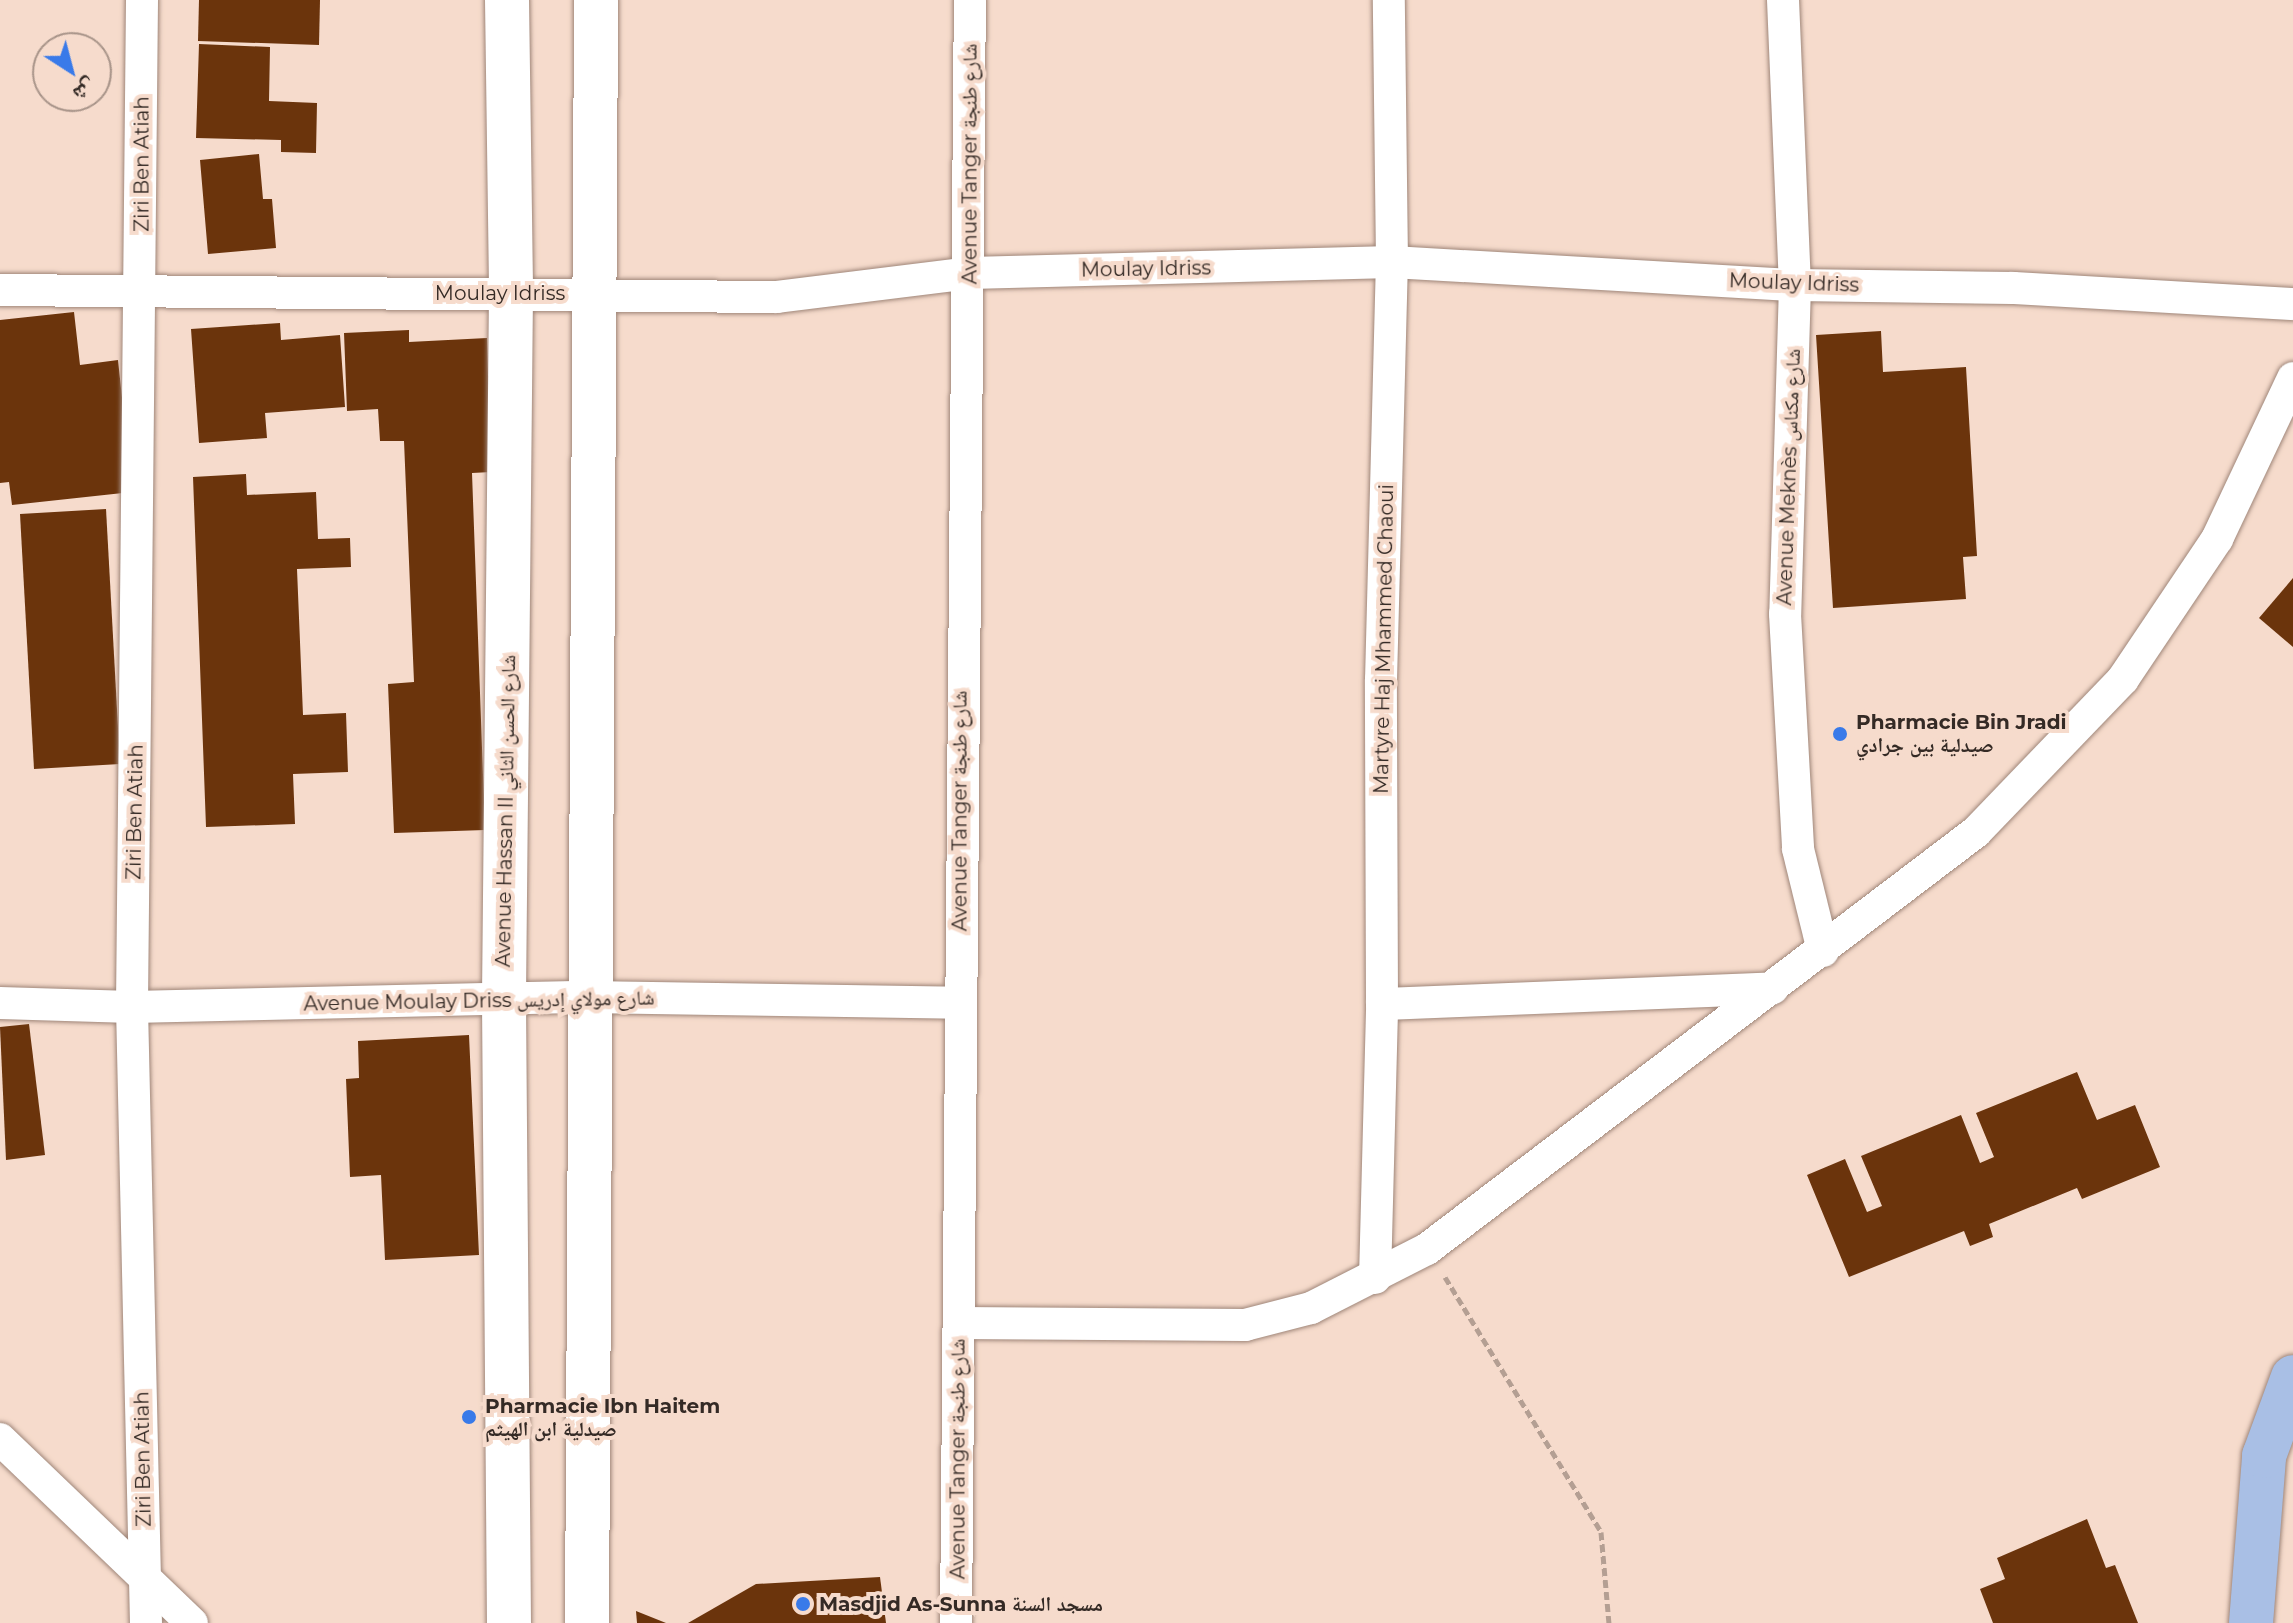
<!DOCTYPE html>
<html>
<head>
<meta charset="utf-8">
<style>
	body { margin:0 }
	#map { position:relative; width:2293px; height:1623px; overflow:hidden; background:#f6dbcc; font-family:Montserrat,"Noto Naskh Arabic",sans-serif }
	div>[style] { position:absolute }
	.building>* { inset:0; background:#6b340c }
	.path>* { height:5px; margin-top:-2.5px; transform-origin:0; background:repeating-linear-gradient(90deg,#b49f93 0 8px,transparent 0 12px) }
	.roads { filter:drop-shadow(0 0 2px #9f8679) drop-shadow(0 0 2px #9f8679) }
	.street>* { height:32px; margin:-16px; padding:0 16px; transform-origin:16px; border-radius:16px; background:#fff }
	.secondary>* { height:44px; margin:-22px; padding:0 22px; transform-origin:22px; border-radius:22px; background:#fff }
	.primary>* { height:44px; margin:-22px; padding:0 22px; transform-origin:22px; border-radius:22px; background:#a9bfe5 }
	.dots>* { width:22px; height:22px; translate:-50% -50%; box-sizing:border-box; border:4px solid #f6dbcc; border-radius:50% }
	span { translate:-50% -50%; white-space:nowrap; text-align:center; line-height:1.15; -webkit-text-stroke:8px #f6dbcc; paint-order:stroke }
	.street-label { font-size:20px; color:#342a25 }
	.poi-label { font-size:20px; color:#342a25; font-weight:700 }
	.left { translate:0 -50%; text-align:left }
	.north { position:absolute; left:32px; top:32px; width:80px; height:80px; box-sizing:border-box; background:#f6dbcc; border:2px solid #a89489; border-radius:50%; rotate:144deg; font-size:22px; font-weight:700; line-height:32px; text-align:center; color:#342a25 }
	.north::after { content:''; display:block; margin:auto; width:28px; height:36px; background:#397ae9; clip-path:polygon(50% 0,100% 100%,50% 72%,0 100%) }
</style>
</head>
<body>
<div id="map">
	<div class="building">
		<i style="clip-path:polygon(199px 0,320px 0,319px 45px,198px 41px)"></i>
		<i style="clip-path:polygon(199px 44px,270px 47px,269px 101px,317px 103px,316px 153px,281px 152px,281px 140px,196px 138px)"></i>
		<i style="clip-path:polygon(259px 154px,263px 199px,272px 199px,276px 248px,208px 254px,200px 160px)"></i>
		<i style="clip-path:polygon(74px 312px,80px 365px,118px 360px,132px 492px,12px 505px,9px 482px,0 483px,0 320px)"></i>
		<i style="clip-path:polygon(280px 323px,281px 340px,340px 335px,345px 407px,265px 413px,267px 438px,199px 443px,191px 329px)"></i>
		<i style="clip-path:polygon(409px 330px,409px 342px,487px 338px,488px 376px,506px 375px,510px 471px,472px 473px,485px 830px,394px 833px,388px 684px,414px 682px,404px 441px,380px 441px,378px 409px,347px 411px,344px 333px)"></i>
		<i style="clip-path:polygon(1881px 331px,1883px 372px,1966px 367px,1977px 556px,1963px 557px,1966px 599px,1833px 608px,1816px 335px)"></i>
		<i style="clip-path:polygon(246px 474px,247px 495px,316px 492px,318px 539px,350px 538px,351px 567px,297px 569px,303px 715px,346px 713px,348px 772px,293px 774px,295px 824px,206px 827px,193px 477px)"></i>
		<i style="clip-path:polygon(106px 509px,120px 764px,34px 769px,20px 514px)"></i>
		<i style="clip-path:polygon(2293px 578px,2293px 647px,2259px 618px)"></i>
		<i style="clip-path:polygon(29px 1024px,45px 1155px,6px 1160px,0 1027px)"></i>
		<i style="clip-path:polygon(469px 1035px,479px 1255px,385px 1260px,381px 1175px,350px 1177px,346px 1079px,359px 1078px,358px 1041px)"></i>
		<i style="clip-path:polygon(2077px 1072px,2097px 1120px,2135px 1105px,2160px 1167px,2082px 1199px,2077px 1188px,1989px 1224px,1993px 1237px,1970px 1246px,1964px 1231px,1849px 1277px,1807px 1175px,1845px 1159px,1867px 1212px,1882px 1206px,1861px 1156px,1961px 1115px,1980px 1163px,1994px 1157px,1976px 1113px)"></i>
		<i style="clip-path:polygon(2087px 1519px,2106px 1568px,2115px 1565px,2138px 1623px,1993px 1623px,1980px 1589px,2005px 1579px,1997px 1558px)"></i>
		<i style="clip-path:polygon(880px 1577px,886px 1623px,688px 1623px,756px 1584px)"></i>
		<i style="clip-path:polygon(636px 1611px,666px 1623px,637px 1623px)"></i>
	</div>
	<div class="path">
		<i style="left:1445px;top:1277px;width:299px;rotate:58.5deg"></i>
		<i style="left:1601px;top:1532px;width:91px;rotate:85deg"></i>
	</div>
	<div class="roads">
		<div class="street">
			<i style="left:142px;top:0;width:1007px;rotate:90.57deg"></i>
			<i style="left:132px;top:1007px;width:616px;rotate:88.7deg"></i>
			<i style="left:1783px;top:0;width:285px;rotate:87.6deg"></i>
			<i style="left:1795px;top:285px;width:329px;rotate:91.7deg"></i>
			<i style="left:1785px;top:614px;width:235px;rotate:86.8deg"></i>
			<i style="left:1798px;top:849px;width:105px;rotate:76.2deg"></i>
			<i style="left:0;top:290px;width:777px;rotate:0.52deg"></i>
			<i style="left:777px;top:297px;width:194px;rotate:-7.1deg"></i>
			<i style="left:970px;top:273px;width:422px;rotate:-1.5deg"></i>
			<i style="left:1392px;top:262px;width:404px;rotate:3.3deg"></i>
			<i style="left:1795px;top:285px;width:218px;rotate:0.8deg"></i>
			<i style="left:2013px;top:288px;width:280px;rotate:3.3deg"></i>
			<i style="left:0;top:1003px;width:132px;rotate:1.7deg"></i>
			<i style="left:132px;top:1007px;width:455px;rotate:-1.3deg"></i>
			<i style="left:587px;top:997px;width:372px;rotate:0.9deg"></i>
			<i style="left:1382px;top:1004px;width:391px;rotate:-2.3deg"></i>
			<i style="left:1375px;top:1278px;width:274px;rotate:-88.5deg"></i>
			<i style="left:1382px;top:1004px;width:324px;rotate:-90.2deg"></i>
			<i style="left:1381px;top:680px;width:418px;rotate:-88.5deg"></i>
			<i style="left:1392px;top:262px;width:262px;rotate:-90.7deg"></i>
			<i style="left:959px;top:1323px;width:286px;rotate:0.4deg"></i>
			<i style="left:1245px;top:1325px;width:68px;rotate:-14.4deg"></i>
			<i style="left:1311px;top:1308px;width:130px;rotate:-27deg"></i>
			<i style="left:1427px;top:1249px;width:689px;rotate:-37.22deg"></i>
			<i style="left:1976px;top:832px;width:212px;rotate:-46.1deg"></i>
			<i style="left:2123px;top:679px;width:169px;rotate:-56.1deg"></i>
			<i style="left:2217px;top:539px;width:178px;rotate:-64.7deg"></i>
			<i style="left:0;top:1439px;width:266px;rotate:43.8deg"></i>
			<i style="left:956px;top:1623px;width:1623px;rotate:-89.51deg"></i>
		</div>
		<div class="secondary">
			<i style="left:507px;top:0;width:293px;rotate:89.2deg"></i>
			<i style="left:511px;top:293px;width:709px;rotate:90.57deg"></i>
			<i style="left:504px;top:1002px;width:621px;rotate:89.54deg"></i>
			<i style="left:587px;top:1623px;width:1623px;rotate:-89.68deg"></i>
		</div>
		<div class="primary">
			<i style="left:2251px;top:1623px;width:168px;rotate:-85.5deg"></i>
			<i style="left:2264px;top:1456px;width:84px;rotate:-69.8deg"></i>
		</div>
	</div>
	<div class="dots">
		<i style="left:1840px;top:734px;background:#397ae9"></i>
		<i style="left:469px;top:1417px;background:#397ae9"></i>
		<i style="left:803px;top:1604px;background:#397ae9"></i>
	</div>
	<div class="street-label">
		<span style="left:142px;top:164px;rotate:-90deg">Ziri Ben Atiah</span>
		<span style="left:970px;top:164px;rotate:-90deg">Avenue Tanger شارع طنجة</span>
		<span style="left:1146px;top:269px;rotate:-1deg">Moulay Idriss</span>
		<span style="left:1794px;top:283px;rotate:2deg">Moulay Idriss</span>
		<span style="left:500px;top:293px">Moulay Idriss</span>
		<span style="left:1789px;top:477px;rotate:-88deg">Avenue Meknès شارع مكناس</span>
		<span style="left:1384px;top:639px;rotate:-89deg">Martyre Haj Mhammed Chaoui</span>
		<span style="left:506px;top:811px;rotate:-89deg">Avenue Hassan II شارع الحسن الثاني</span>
		<span style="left:960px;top:811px;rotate:-90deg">Avenue Tanger شارع طنجة</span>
		<span style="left:135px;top:812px;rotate:-89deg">Ziri Ben Atiah</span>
		<span style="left:479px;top:1001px;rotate:-1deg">Avenue Moulay Driss شارع مولاي إدريس</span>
		<span style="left:143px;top:1459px;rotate:-91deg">Ziri Ben Atiah</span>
		<span style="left:958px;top:1459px;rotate:-90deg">Avenue Tanger شارع طنجة</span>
	</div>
	<div class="poi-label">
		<span class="left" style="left:1856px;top:734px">Pharmacie Bin Jradi<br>صيدلية بين جرادي</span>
		<span class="left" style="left:485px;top:1418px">Pharmacie Ibn Haitem<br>صيدلية ابن الهيثم</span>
		<span class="left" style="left:819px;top:1604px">Masdjid As-Sunna مسجد السنة</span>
	</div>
	<div class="north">ش</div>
</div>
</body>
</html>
